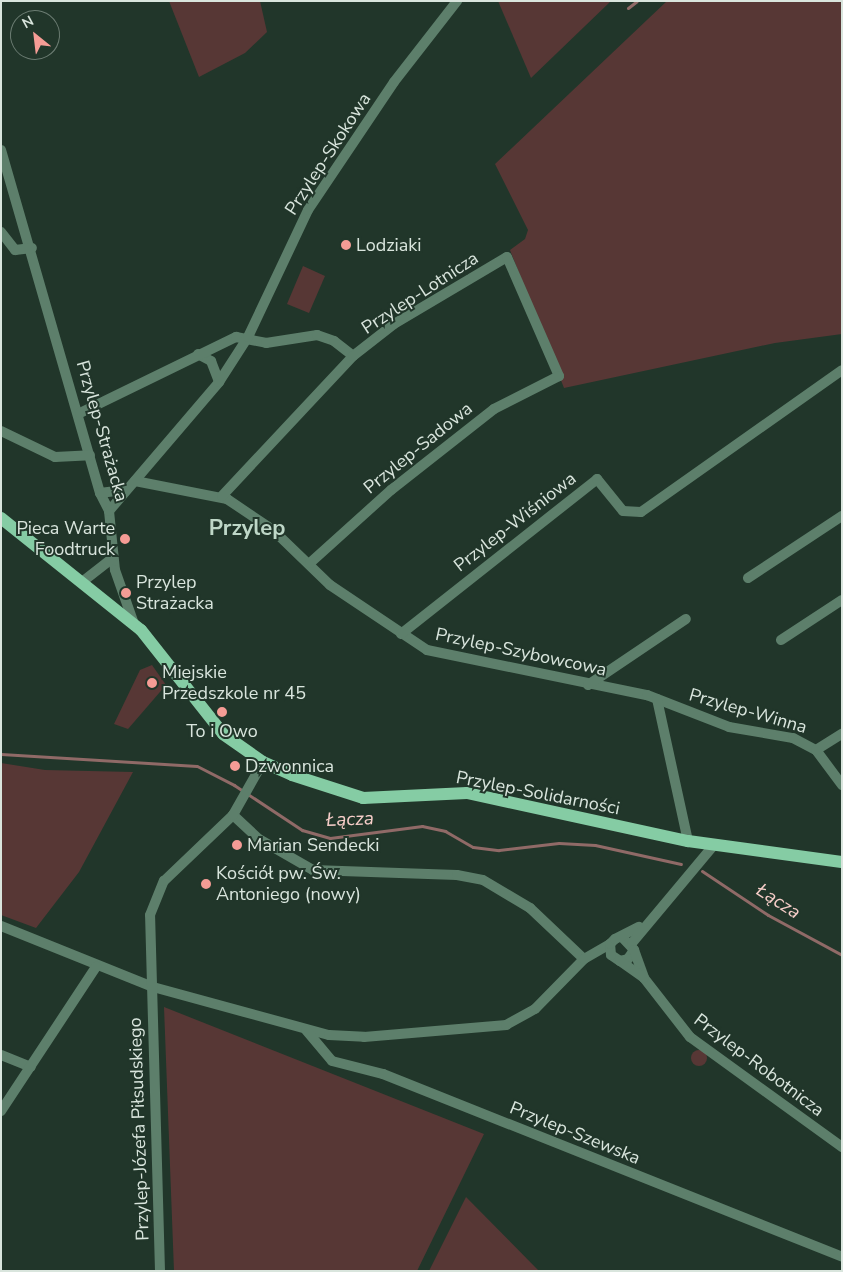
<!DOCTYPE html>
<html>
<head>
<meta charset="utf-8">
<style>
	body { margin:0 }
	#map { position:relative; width:843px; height:1272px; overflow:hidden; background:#21362a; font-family:"Nunito Sans",sans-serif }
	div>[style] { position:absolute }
	.green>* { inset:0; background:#573735 }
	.round { border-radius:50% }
	.stream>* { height:3px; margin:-1.5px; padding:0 1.5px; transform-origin:1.5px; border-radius:1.5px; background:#906a67 }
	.minor>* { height:10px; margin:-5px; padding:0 5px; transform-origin:5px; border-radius:5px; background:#5d7f6b }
	.major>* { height:12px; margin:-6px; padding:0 6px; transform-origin:6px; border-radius:6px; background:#85cca4 }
	.dots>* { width:14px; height:14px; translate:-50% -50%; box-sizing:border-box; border:2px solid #21362a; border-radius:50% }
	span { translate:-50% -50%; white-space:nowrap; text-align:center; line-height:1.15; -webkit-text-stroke:4px #21362a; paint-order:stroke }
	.street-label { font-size:18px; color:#d9e5dd }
	.poi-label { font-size:18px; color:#d9e5dd }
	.left { translate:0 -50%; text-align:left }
	.right { translate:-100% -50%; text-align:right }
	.water-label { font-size:19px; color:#f7cec9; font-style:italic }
	.district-label { font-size:22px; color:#bed7c7; font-weight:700 }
	.frame { position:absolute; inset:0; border:2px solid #d9e5dd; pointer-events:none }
	.north { position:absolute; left:10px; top:10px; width:50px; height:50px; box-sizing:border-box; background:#21362a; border:1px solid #6b7c72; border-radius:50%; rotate:331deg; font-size:14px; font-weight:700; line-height:20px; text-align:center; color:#d9e5dd }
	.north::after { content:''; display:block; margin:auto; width:18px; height:22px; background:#f59c95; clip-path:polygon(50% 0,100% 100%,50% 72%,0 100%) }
</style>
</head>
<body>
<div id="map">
	<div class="green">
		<i style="clip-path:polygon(169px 1px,260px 1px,267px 32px,245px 53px,199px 77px)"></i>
		<i style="clip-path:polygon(498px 1px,611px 1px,531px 78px)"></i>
		<i style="clip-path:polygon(667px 1px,842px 1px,842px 334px,775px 343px,564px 388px,510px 250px,525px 239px,528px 230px,495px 164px)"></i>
		<i style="clip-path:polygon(303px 266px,325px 276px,309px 313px,287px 304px)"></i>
		<i style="clip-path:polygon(152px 665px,166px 685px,128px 729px,114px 724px,140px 670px)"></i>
		<i style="clip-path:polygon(1px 763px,45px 770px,133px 772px,79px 872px,36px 928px,1px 915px)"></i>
		<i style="clip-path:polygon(164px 1007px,484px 1134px,417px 1271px,174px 1271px)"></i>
		<i class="round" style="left:691px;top:1050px;width:16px;height:16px"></i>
		<i style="clip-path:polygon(466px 1197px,539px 1271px,429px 1271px)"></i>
	</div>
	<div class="stream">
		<i style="left:628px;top:8px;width:11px;rotate:-38deg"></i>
		<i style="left:1px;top:754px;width:196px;rotate:3.5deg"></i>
		<i style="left:197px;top:766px;width:42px;rotate:27.2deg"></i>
		<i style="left:234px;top:785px;width:82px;rotate:33.5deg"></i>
		<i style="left:302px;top:830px;width:29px;rotate:16deg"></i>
		<i style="left:330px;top:838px;width:93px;rotate:-7.4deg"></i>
		<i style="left:422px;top:826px;width:24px;rotate:12deg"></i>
		<i style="left:445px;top:831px;width:32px;rotate:30deg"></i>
		<i style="left:473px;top:847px;width:26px;rotate:7deg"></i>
		<i style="left:499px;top:850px;width:60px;rotate:-6.7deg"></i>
		<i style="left:559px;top:843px;width:36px;rotate:3deg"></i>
		<i style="left:595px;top:845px;width:88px;rotate:12.5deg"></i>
		<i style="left:702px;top:871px;width:79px;rotate:33.7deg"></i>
		<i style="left:768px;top:915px;width:84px;rotate:28.4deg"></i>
	</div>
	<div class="minor">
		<i style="left:1px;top:150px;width:357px;rotate:73.9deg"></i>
		<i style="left:100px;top:493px;width:20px;rotate:63deg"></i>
		<i style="left:109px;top:511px;width:59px;rotate:84.2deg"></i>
		<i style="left:115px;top:570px;width:57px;rotate:70.6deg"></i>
		<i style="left:1px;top:232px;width:23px;rotate:52deg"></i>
		<i style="left:15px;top:250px;width:17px;rotate:-7deg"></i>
		<i style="left:198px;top:354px;width:15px;rotate:28deg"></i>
		<i style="left:211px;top:361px;width:22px;rotate:69deg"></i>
		<i style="left:80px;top:413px;width:174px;rotate:-26deg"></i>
		<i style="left:236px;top:337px;width:31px;rotate:11deg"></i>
		<i style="left:266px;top:343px;width:52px;rotate:-8.9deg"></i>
		<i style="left:317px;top:335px;width:18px;rotate:19deg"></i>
		<i style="left:334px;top:341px;width:24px;rotate:38deg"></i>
		<i style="left:1px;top:431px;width:60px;rotate:25.7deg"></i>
		<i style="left:55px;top:457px;width:35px;rotate:-3deg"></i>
		<i style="left:135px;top:481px;width:94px;rotate:11.1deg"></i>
		<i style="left:227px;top:499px;width:55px;rotate:34deg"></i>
		<i style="left:273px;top:530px;width:79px;rotate:44deg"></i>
		<i style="left:330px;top:585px;width:117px;rotate:33.8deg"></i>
		<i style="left:427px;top:650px;width:225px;rotate:11.6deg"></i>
		<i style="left:647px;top:695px;width:88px;rotate:21.3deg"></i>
		<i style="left:729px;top:727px;width:65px;rotate:9.8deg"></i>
		<i style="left:793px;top:738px;width:26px;rotate:28deg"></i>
		<i style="left:816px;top:750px;width:44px;rotate:53.4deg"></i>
		<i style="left:100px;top:493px;width:24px;rotate:-7deg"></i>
		<i style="left:222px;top:496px;width:192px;rotate:-46.9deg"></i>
		<i style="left:353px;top:356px;width:52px;rotate:-38deg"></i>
		<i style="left:394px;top:324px;width:131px;rotate:-30.7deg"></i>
		<i style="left:507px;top:257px;width:130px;rotate:66.4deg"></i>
		<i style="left:559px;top:376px;width:73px;rotate:153.1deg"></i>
		<i style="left:494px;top:409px;width:131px;rotate:141.8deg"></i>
		<i style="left:391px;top:490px;width:109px;rotate:138deg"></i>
		<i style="left:109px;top:511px;width:170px;rotate:-49.5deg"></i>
		<i style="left:219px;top:382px;width:54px;rotate:-57.2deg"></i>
		<i style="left:248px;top:337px;width:140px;rotate:-64.7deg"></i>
		<i style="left:308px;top:210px;width:154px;rotate:-56.1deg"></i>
		<i style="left:394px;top:82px;width:103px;rotate:-52.1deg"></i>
		<i style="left:748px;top:578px;width:113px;rotate:-33.4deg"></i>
		<i style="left:82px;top:582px;width:39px;rotate:-38deg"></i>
		<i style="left:401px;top:634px;width:250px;rotate:-38.3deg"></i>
		<i style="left:597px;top:479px;width:41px;rotate:50.9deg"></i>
		<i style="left:623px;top:511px;width:18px;rotate:3deg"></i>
		<i style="left:641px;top:512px;width:246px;rotate:-35.2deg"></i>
		<i style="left:781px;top:640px;width:73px;rotate:-33.3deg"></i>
		<i style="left:588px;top:685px;width:118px;rotate:-34deg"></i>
		<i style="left:657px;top:699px;width:145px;rotate:77.7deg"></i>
		<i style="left:816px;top:750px;width:31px;rotate:-32deg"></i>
		<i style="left:233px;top:815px;width:35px;rotate:43deg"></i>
		<i style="left:259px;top:839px;width:62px;rotate:29.9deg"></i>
		<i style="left:313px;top:870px;width:144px;rotate:2deg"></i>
		<i style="left:457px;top:875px;width:26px;rotate:11deg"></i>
		<i style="left:483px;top:880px;width:55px;rotate:30.8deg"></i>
		<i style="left:530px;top:908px;width:74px;rotate:43.4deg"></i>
		<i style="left:1px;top:926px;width:164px;rotate:21.9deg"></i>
		<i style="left:153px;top:987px;width:182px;rotate:15.3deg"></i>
		<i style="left:329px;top:1035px;width:35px;rotate:3deg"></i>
		<i style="left:364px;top:1037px;width:143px;rotate:-4.8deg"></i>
		<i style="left:506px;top:1025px;width:33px;rotate:-29deg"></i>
		<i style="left:535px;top:1009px;width:70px;rotate:-45.6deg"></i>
		<i style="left:584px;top:959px;width:30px;rotate:-30deg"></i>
		<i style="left:622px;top:937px;width:18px;rotate:47deg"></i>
		<i style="left:634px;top:950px;width:11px;rotate:124deg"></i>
		<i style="left:628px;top:959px;width:8px;rotate:166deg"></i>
		<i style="left:620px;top:961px;width:11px;rotate:-146deg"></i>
		<i style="left:611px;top:955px;width:11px;rotate:-95deg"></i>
		<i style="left:610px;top:944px;width:7px;rotate:-45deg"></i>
		<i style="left:615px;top:939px;width:27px;rotate:-27deg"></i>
		<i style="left:632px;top:943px;width:128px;rotate:-50.1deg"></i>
		<i style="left:634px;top:950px;width:30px;rotate:70deg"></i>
		<i style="left:644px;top:978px;width:75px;rotate:52.1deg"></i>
		<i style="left:690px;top:1037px;width:188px;rotate:35.9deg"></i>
		<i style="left:620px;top:961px;width:29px;rotate:35deg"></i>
		<i style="left:306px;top:1030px;width:40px;rotate:50deg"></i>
		<i style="left:332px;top:1061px;width:53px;rotate:14.3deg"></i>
		<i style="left:383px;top:1074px;width:494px;rotate:21.7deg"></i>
		<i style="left:1px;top:1055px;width:32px;rotate:22deg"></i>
		<i style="left:1px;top:1111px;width:173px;rotate:-56.6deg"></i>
		<i style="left:160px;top:1271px;width:356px;rotate:-91.6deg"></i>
		<i style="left:150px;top:915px;width:37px;rotate:-68deg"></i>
		<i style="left:164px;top:881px;width:95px;rotate:-43.7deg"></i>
		<i style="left:233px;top:815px;width:61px;rotate:-60.5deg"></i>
	</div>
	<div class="major">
		<i style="left:1px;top:518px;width:179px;rotate:38.7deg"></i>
		<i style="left:141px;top:630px;width:132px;rotate:51.7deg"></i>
		<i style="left:223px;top:734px;width:49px;rotate:35deg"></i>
		<i style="left:263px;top:762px;width:32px;rotate:24deg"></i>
		<i style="left:292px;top:775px;width:75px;rotate:17.9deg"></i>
		<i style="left:363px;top:798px;width:104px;rotate:-2.8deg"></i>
		<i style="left:467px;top:793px;width:226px;rotate:12.3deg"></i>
		<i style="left:688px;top:841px;width:155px;rotate:7.8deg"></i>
	</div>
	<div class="dots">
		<i style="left:346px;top:245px;background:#f59c95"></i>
		<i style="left:125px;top:539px;background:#f59c95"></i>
		<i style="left:126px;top:593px;background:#f59c95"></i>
		<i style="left:152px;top:683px;background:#f59c95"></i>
		<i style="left:222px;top:712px;background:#f59c95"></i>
		<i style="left:235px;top:766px;background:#f59c95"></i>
		<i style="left:237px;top:845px;background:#f59c95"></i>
		<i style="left:206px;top:884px;background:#f59c95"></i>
	</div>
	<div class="street-label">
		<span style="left:328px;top:154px;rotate:-57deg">Przylep-Skokowa</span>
		<span style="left:420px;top:293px;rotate:-33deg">Przylep-Lotnicza</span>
		<span style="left:102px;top:431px;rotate:74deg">Przylep-Strażacka</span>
		<span style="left:418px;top:448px;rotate:-39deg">Przylep-Sadowa</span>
		<span style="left:515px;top:522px;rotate:-38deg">Przylep-Wiśniowa</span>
		<span style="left:521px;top:652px;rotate:12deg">Przylep-Szybowcowa</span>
		<span style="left:748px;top:711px;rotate:16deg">Przylep-Winna</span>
		<span style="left:538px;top:793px;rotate:11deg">Przylep-Solidarności</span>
		<span style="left:759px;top:1065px;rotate:37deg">Przylep-Robotnicza</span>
		<span style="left:139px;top:1129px;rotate:-92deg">Przylep-Józefa Piłsudskiego</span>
		<span style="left:575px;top:1133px;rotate:22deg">Przylep-Szewska</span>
	</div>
	<div class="poi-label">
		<span class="left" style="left:356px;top:245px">Lodziaki</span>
		<span class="right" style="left:115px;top:539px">Pieca Warte<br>Foodtruck</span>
		<span class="left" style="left:136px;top:593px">Przylep<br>Strażacka</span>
		<span class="left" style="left:162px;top:683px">Miejskie<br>Przedszkole nr 45</span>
		<span style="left:222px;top:731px">To i Owo</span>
		<span class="left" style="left:245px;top:766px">Dzwonnica</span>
		<span class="left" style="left:247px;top:845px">Marian Sendecki</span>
		<span class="left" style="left:216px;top:884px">Kościół pw. Św.<br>Antoniego (nowy)</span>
	</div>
	<div class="water-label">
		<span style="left:350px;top:820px;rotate:-2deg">Łącza</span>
		<span style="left:778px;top:902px;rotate:33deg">Łącza</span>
	</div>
	<div class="district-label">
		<span style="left:247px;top:529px">Przylep</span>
	</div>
	<div class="frame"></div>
	<div class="north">N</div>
</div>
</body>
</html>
